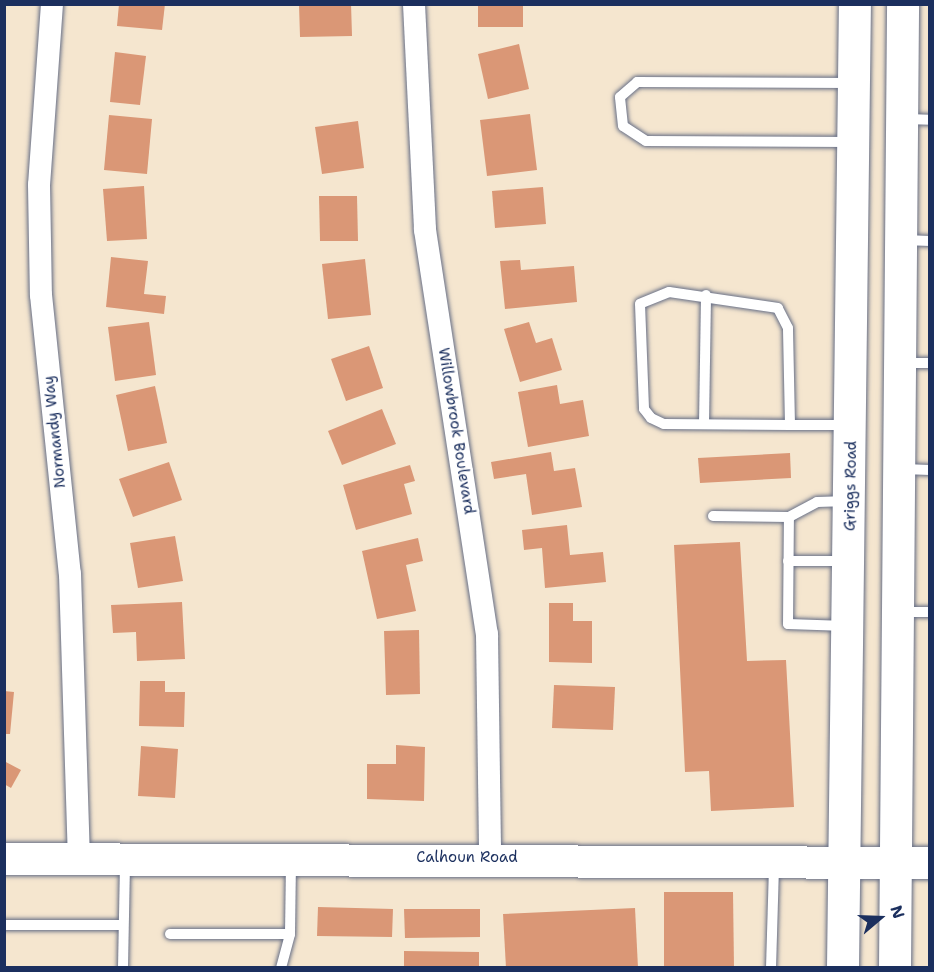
<!DOCTYPE html>
<html>
<head>
<meta charset="utf-8">
<style>
	body { margin:0 }
	#map { position:relative; width:934px; height:972px; overflow:hidden; background:#f5e6cf; font-family:"Shantell Sans",sans-serif }
	div>[style] { position:absolute }
	.building>* { inset:0; background:#da9776 }
	.roads { filter:drop-shadow(0 0 2px #676f86) drop-shadow(0 0 2px #676f86) }
	.lane>* { height:10px; margin:-5px; padding:0 5px; transform-origin:5px; border-radius:5px; background:#fff }
	.street>* { height:22px; margin:-11px; padding:0 11px; transform-origin:11px; border-radius:11px; background:#fff }
	.secondary>* { height:32px; margin:-16px; padding:0 16px; transform-origin:16px; border-radius:16px; background:#fff }
	span { translate:-50% -50%; white-space:nowrap; text-align:center; line-height:1.15; -webkit-text-stroke:5px #fff; paint-order:stroke }
	.street-label { font-size:15px; color:#1b2f5e }
	.frame { position:absolute; inset:0; border:6px solid #1b2f5e; pointer-events:none }
	.north { position:absolute; left:850px; top:888px; width:60px; height:60px; -webkit-text-stroke:4px #fff; paint-order:stroke; rotate:71deg; font-size:16px; font-weight:700; line-height:24px; text-align:center; color:#1b2f5e }
	.north::after { content:''; display:block; margin:auto; width:21px; height:27px; background:#1b2f5e; clip-path:polygon(50% 0,100% 100%,50% 72%,0 100%) }
</style>
</head>
<body>
<div id="map">
	<div class="building">
		<i style="clip-path:polygon(119px 4px,165px 4px,162px 30px,117px 26px)"></i>
		<i style="clip-path:polygon(299px 4px,351px 4px,352px 36px,300px 37px)"></i>
		<i style="clip-path:polygon(478px 4px,523px 4px,523px 27px,478px 27px)"></i>
		<i style="clip-path:polygon(519px 44px,529px 89px,488px 99px,478px 54px)"></i>
		<i style="clip-path:polygon(115px 52px,146px 56px,140px 105px,110px 102px)"></i>
		<i style="clip-path:polygon(530px 114px,537px 170px,487px 176px,480px 120px)"></i>
		<i style="clip-path:polygon(109px 115px,152px 119px,147px 174px,104px 170px)"></i>
		<i style="clip-path:polygon(358px 121px,364px 168px,322px 174px,315px 127px)"></i>
		<i style="clip-path:polygon(144px 186px,147px 239px,107px 241px,103px 189px)"></i>
		<i style="clip-path:polygon(543px 187px,546px 224px,495px 228px,492px 191px)"></i>
		<i style="clip-path:polygon(319px 196px,357px 196px,358px 241px,320px 241px)"></i>
		<i style="clip-path:polygon(111px 257px,148px 261px,144px 294px,166px 296px,164px 314px,106px 307px)"></i>
		<i style="clip-path:polygon(365px 259px,371px 315px,328px 319px,322px 264px)"></i>
		<i style="clip-path:polygon(520px 260px,521px 270px,574px 266px,577px 302px,505px 309px,500px 261px)"></i>
		<i style="clip-path:polygon(149px 322px,156px 375px,115px 381px,108px 327px)"></i>
		<i style="clip-path:polygon(529px 322px,536px 343px,552px 338px,562px 370px,520px 382px,504px 329px)"></i>
		<i style="clip-path:polygon(369px 346px,383px 388px,346px 401px,331px 359px)"></i>
		<i style="clip-path:polygon(557px 385px,560px 404px,583px 400px,589px 436px,528px 447px,518px 392px)"></i>
		<i style="clip-path:polygon(155px 386px,167px 443px,128px 451px,116px 395px)"></i>
		<i style="clip-path:polygon(382px 409px,396px 444px,342px 465px,328px 431px)"></i>
		<i style="clip-path:polygon(551px 452px,554px 471px,575px 468px,582px 507px,532px 515px,526px 474px,494px 479px,491px 462px)"></i>
		<i style="clip-path:polygon(790px 453px,791px 478px,700px 483px,698px 458px)"></i>
		<i style="clip-path:polygon(169px 462px,182px 500px,133px 517px,119px 479px)"></i>
		<i style="clip-path:polygon(410px 465px,415px 481px,404px 484px,412px 514px,356px 530px,343px 485px)"></i>
		<i style="clip-path:polygon(567px 525px,570px 555px,603px 552px,606px 582px,545px 588px,542px 548px,524px 550px,522px 530px)"></i>
		<i style="clip-path:polygon(175px 536px,183px 581px,138px 588px,130px 543px)"></i>
		<i style="clip-path:polygon(418px 538px,423px 561px,406px 565px,416px 611px,377px 619px,362px 551px)"></i>
		<i style="clip-path:polygon(740px 542px,747px 661px,786px 660px,794px 807px,711px 811px,709px 771px,685px 772px,674px 545px)"></i>
		<i style="clip-path:polygon(182px 602px,185px 659px,137px 661px,136px 632px,113px 633px,111px 605px)"></i>
		<i style="clip-path:polygon(549px 603px,573px 603px,573px 621px,592px 621px,592px 663px,549px 662px)"></i>
		<i style="clip-path:polygon(419px 630px,420px 694px,386px 695px,384px 631px)"></i>
		<i style="clip-path:polygon(140px 681px,165px 681px,165px 692px,185px 692px,184px 727px,139px 726px)"></i>
		<i style="clip-path:polygon(554px 685px,615px 687px,613px 730px,552px 728px)"></i>
		<i style="clip-path:polygon(4px 691px,14px 692px,10px 734px,4px 734px)"></i>
		<i style="clip-path:polygon(396px 745px,425px 747px,424px 801px,367px 799px,367px 764px,396px 764px)"></i>
		<i style="clip-path:polygon(141px 746px,178px 749px,175px 798px,138px 796px)"></i>
		<i style="clip-path:polygon(4px 761px,21px 770px,11px 788px,4px 784px)"></i>
		<i style="clip-path:polygon(664px 892px,733px 892px,734px 968px,664px 968px)"></i>
		<i style="clip-path:polygon(318px 907px,393px 909px,392px 937px,317px 936px)"></i>
		<i style="clip-path:polygon(635px 908px,638px 968px,506px 968px,503px 914px)"></i>
		<i style="clip-path:polygon(404px 909px,480px 909px,480px 937px,405px 938px)"></i>
		<i style="clip-path:polygon(404px 951px,479px 952px,479px 968px,404px 968px)"></i>
	</div>
	<div class="roads">
		<div class="lane">
			<i style="left:906px;top:119px;width:24px;rotate:2deg"></i>
			<i style="left:850px;top:142px;width:204px;rotate:-179.7deg"></i>
			<i style="left:646px;top:141px;width:27px;rotate:-147deg"></i>
			<i style="left:623px;top:126px;width:29px;rotate:-96deg"></i>
			<i style="left:620px;top:97px;width:23px;rotate:-41deg"></i>
			<i style="left:637px;top:82px;width:214px;rotate:0.3deg"></i>
			<i style="left:904px;top:240px;width:26px;rotate:2deg"></i>
			<i style="left:903px;top:363px;width:27px"></i>
			<i style="left:704px;top:424px;width:129px;rotate:-89.1deg"></i>
			<i style="left:790px;top:425px;width:97px;rotate:-91.2deg"></i>
			<i style="left:788px;top:328px;width:22px;rotate:-117deg"></i>
			<i style="left:778px;top:308px;width:110px;rotate:-171.6deg"></i>
			<i style="left:669px;top:292px;width:31px;rotate:158deg"></i>
			<i style="left:640px;top:304px;width:105px;rotate:87.8deg"></i>
			<i style="left:644px;top:409px;width:11px;rotate:52deg"></i>
			<i style="left:651px;top:418px;width:14px;rotate:25deg"></i>
			<i style="left:664px;top:424px;width:126px;rotate:0.5deg"></i>
			<i style="left:790px;top:425px;width:58px"></i>
			<i style="left:903px;top:469px;width:27px;rotate:2deg"></i>
			<i style="left:713px;top:516px;width:76px;rotate:0.8deg"></i>
			<i style="left:788px;top:561px;width:59px"></i>
			<i style="left:900px;top:612px;width:30px"></i>
			<i style="left:846px;top:626px;width:58px;rotate:-178deg"></i>
			<i style="left:788px;top:624px;width:107px;rotate:-89.5deg"></i>
			<i style="left:789px;top:517px;width:32px;rotate:-28deg"></i>
			<i style="left:817px;top:502px;width:31px;rotate:-2deg"></i>
			<i style="left:4px;top:925px;width:119px"></i>
			<i style="left:170px;top:934px;width:120px"></i>
			<i style="left:123px;top:968px;width:105px;rotate:-88.9deg"></i>
			<i style="left:281px;top:968px;width:35px;rotate:-75deg"></i>
			<i style="left:290px;top:934px;width:70px;rotate:-89.2deg"></i>
			<i style="left:771px;top:968px;width:103px;rotate:-88.3deg"></i>
		</div>
		<div class="street">
			<i style="left:52px;top:4px;width:181px;rotate:94.1deg"></i>
			<i style="left:39px;top:185px;width:110px;rotate:89deg"></i>
			<i style="left:41px;top:295px;width:281px;rotate:84.1deg"></i>
			<i style="left:70px;top:574px;width:286px;rotate:88.2deg"></i>
			<i style="left:414px;top:4px;width:226px;rotate:87.2deg"></i>
			<i style="left:425px;top:230px;width:409px;rotate:81.3deg"></i>
			<i style="left:487px;top:634px;width:223px;rotate:89.2deg"></i>
		</div>
		<div class="secondary">
			<i style="left:4px;top:859px;width:926px;rotate:0.25deg"></i>
			<i style="left:843px;top:968px;width:964px;rotate:-89.29deg"></i>
			<i style="left:895px;top:968px;width:964px;rotate:-89.52deg"></i>
		</div>
	</div>
	<div class="street-label">
		<span style="left:456px;top:431px;rotate:81deg">Willowbrook Boulevard</span>
		<span style="left:55px;top:432px;rotate:-96deg">Normandy Way</span>
		<span style="left:851px;top:486px;rotate:-89deg">Griggs Road</span>
		<span style="left:467px;top:858px">Calhoun Road</span>
	</div>
	<div class="frame"></div>
	<div class="north">N</div>
</div>
</body>
</html>
